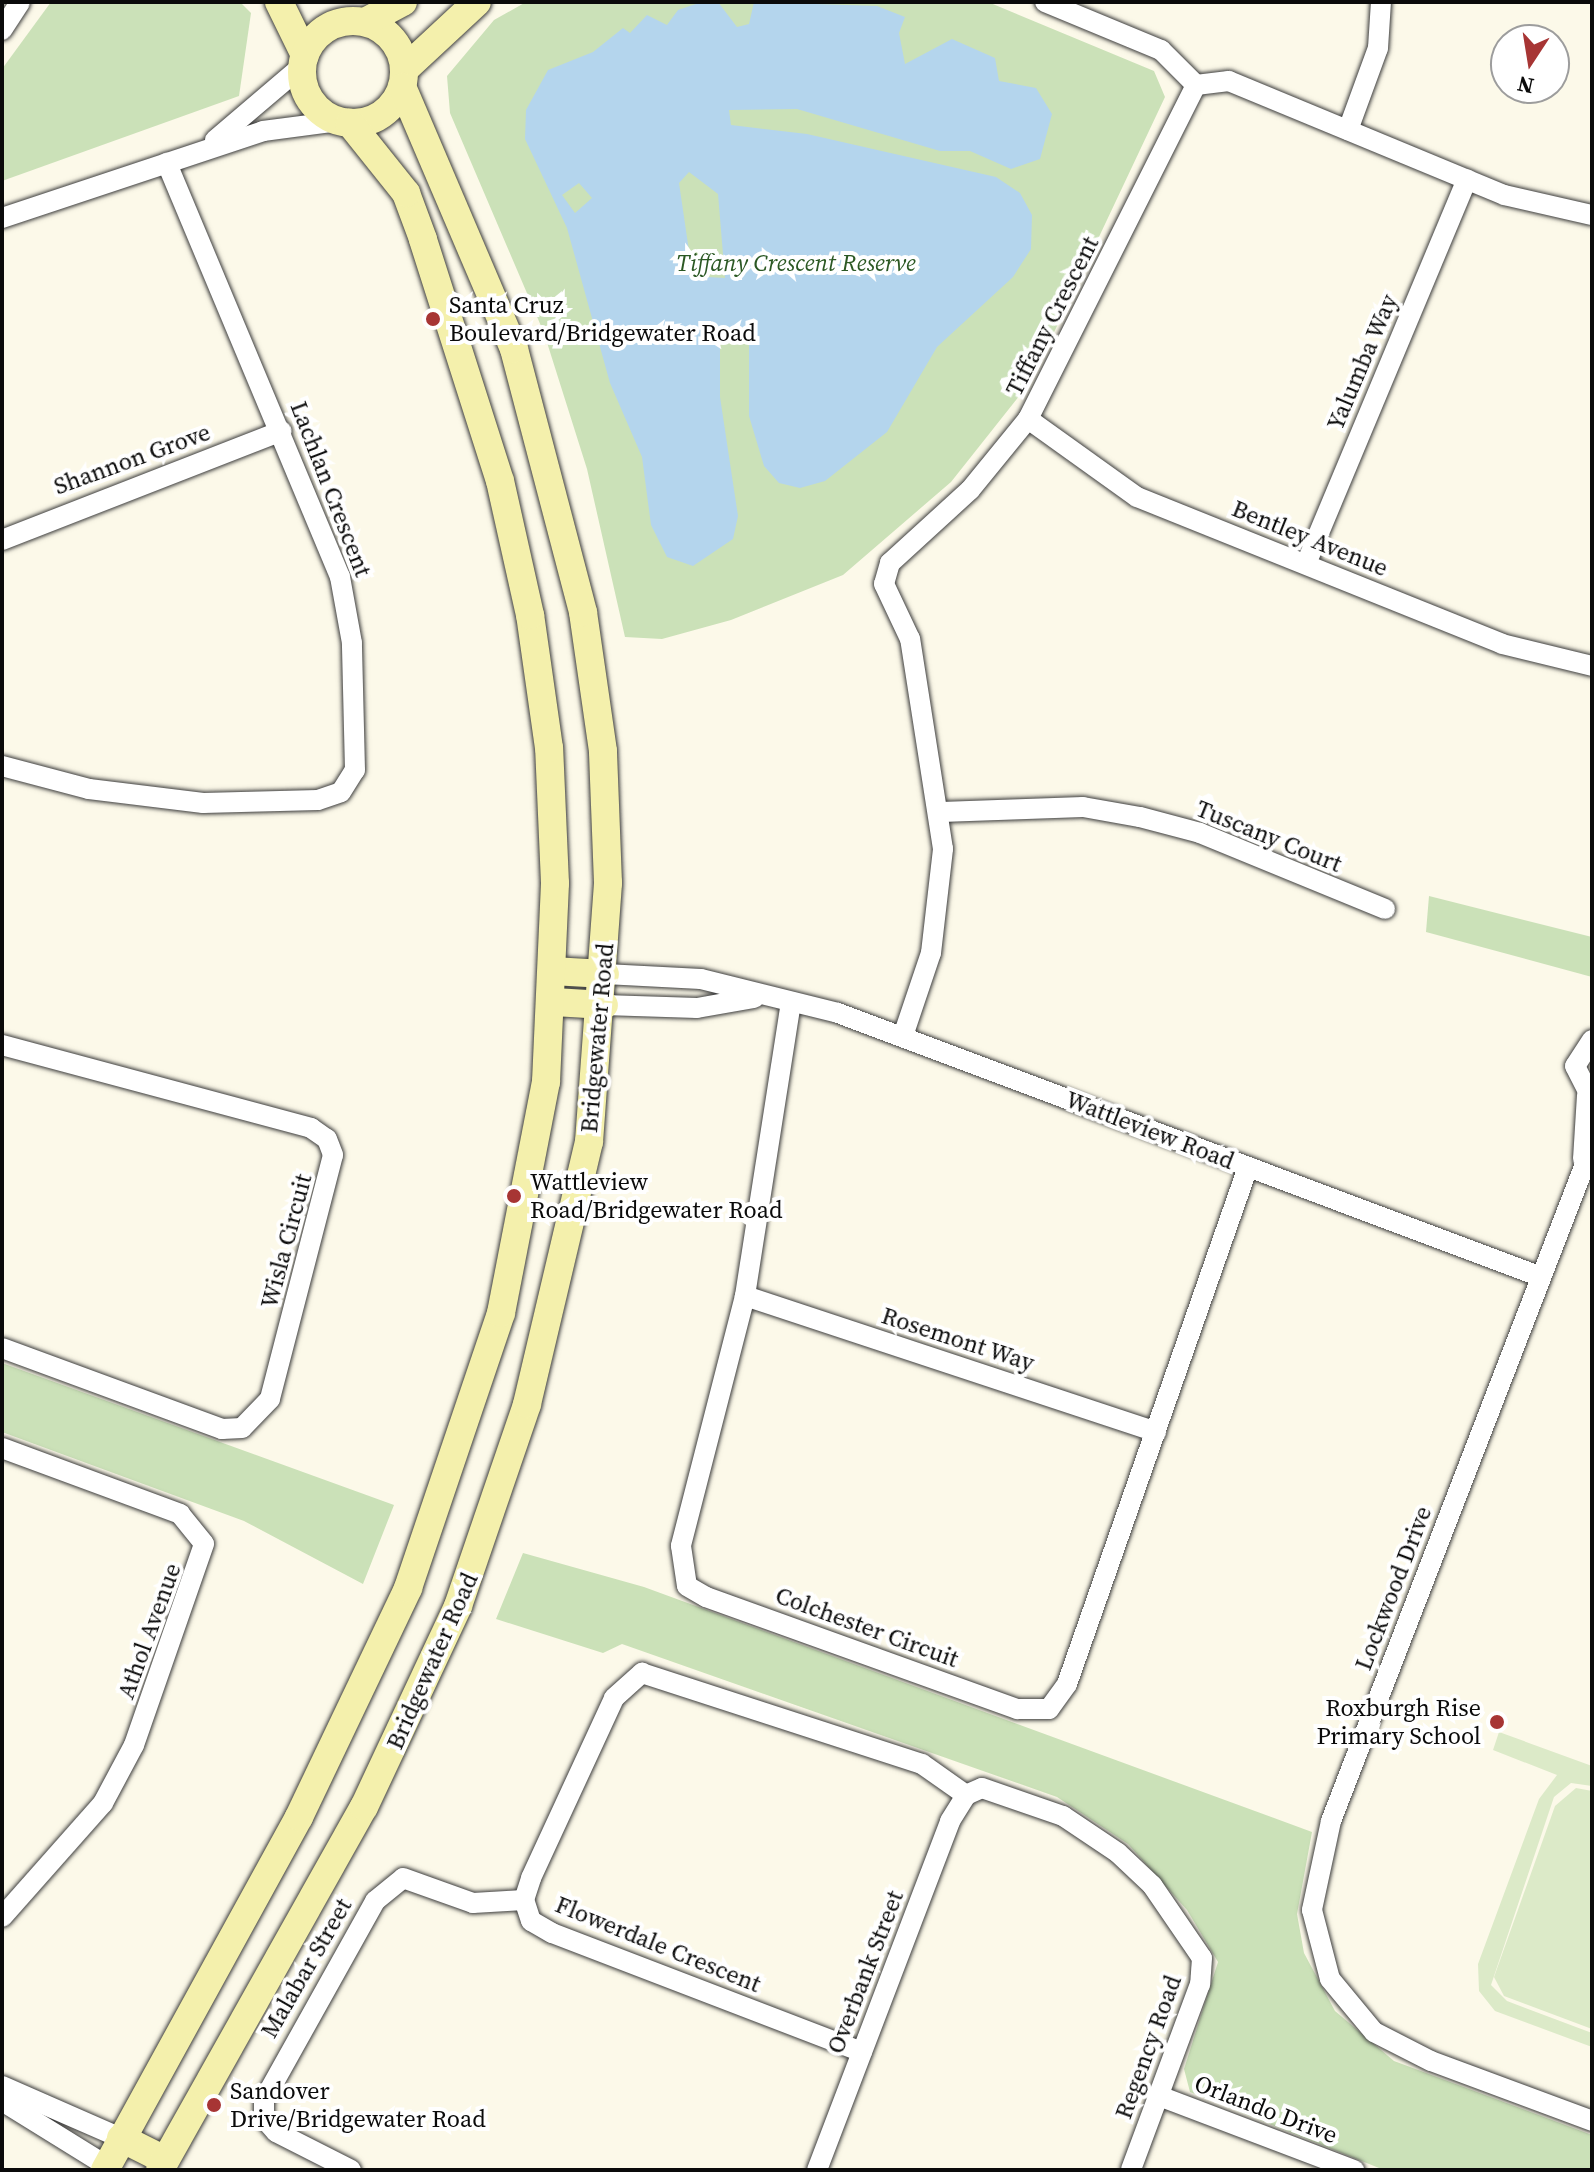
<!DOCTYPE html>
<html>
<head>
<meta charset="utf-8">
<style>
	body { margin:0 }
	#map { position:relative; width:1594px; height:2172px; overflow:hidden; background:#fcf9e9; font-family:"Source Serif 4",serif }
	div>[style] { position:absolute }
	.green>* { inset:0; background:#cbe1b8 }
	.pitch>* { inset:0; background:#dceac8 }
	.water>* { inset:0; background:#b4d5ed }
	.roads { filter:drop-shadow(0 0 2px #3d3d3d) drop-shadow(0 0 2px #3d3d3d) }
	.street>* { height:20px; margin:-10px; padding:0 10px; transform-origin:10px; border-radius:10px; background:#fff }
	.secondary>* { height:28px; margin:-14px; padding:0 14px; transform-origin:14px; border-radius:14px; background:#f4f0ac }
	.secondary>.ring { margin:-14px; padding:0; box-sizing:content-box; background:none; border:28px solid #f4f0ac; border-radius:50% }
	.dots>* { width:22px; height:22px; translate:-50% -50%; box-sizing:border-box; border:4px solid #fff; border-radius:50% }
	span { translate:-50% -50%; white-space:nowrap; text-align:center; line-height:1.15; -webkit-text-stroke:8px #fff; paint-order:stroke }
	.park-label { font-size:24px; color:#2b5823; font-style:italic }
	.poi-label { font-size:24px; color:#0a0a0a }
	.left { translate:0 -50%; text-align:left }
	.right { translate:-100% -50%; text-align:right }
	.street-label { font-size:24px; color:#0a0a0a }
	.frame { position:absolute; inset:0; border:4px solid #0a0a0a; pointer-events:none }
	.north { position:absolute; left:1490px; top:24px; width:80px; height:80px; box-sizing:border-box; background:#fff; border:2px solid #9d9d9d; border-radius:50%; rotate:192deg; font-size:22px; font-weight:700; line-height:32px; text-align:center; color:#0a0a0a }
	.north::after { content:''; display:block; margin:auto; width:28px; height:36px; background:#a73534; clip-path:polygon(50% 0,100% 100%,50% 72%,0 100%) }
</style>
</head>
<body>
<div id="map">
	<div class="green">
		<i style="clip-path:polygon(51px 2px,240px 2px,251px 13px,239px 96px,2px 181px,2px 69px)"></i>
		<i style="clip-path:polygon(526px 2px,988px 2px,1154px 71px,1165px 97px,1031px 381px,951px 482px,843px 575px,731px 620px,662px 639px,625px 637px,587px 469px,544px 333px,450px 113px,447px 76px,494px 20px)"></i>
		<i style="clip-path:polygon(1429px 896px,1592px 937px,1592px 977px,1426px 932px)"></i>
		<i style="clip-path:polygon(2px 1363px,394px 1505px,363px 1584px,244px 1521px,2px 1432px)"></i>
		<i style="clip-path:polygon(523px 1553px,644px 1587px,1312px 1832px,1297px 1914px,1304px 1953px,1335px 2011px,1394px 2061px,1592px 2135px,1592px 2170px,1384px 2170px,1190px 2092px,1184px 2069px,1218px 1962px,1187px 1910px,1128px 1844px,1057px 1797px,622px 1644px,603px 1653px,496px 1619px)"></i>
	</div>
	<div class="pitch">
		<i style="clip-path:polygon(1499px 1732px,1592px 1766px,1592px 1786px,1571px 1783px,1554px 1797px,1491px 1985px,1507px 2001px,1592px 2033px,1592px 2047px,1495px 2011px,1479px 1991px,1478px 1964px,1539px 1799px,1557px 1775px,1493px 1750px)"></i>
		<i style="clip-path:polygon(1576px 1788px,1592px 1791px,1592px 2029px,1504px 1996px,1494px 1977px,1555px 1806px)"></i>
	</div>
	<div class="water">
		<i style="clip-path:polygon(evenodd,702px 2px,718px 2px,737px 27px,749px 24px,754px 2px,877px 6px,905px 17px,899px 33px,905px 64px,952px 39px,995px 58px,999px 81px,1036px 88px,1052px 114px,1040px 159px,1011px 169px,970px 151px,940px 151px,797px 109px,729px 110px,731px 125px,807px 134px,996px 177px,1020px 193px,1032px 215px,1031px 249px,1013px 277px,937px 347px,887px 432px,825px 481px,800px 488px,779px 483px,764px 466px,749px 416px,749px 345px,739px 332px,727px 331px,720px 341px,720px 397px,738px 516px,733px 539px,693px 566px,667px 557px,651px 525px,642px 457px,610px 383px,567px 228px,525px 139px,526px 110px,548px 70px,593px 52px,623px 28px,630px 33px,647px 15px,667px 25px,678px 10px,702px 2px,689px 172px,718px 194px,725px 278px,707px 277px,689px 251px,679px 183px,689px 172px,702px 2px,579px 183px,592px 198px,575px 213px,562px 195px,579px 183px)"></i>
	</div>
	<div class="roads">
		<div class="street">
			<i style="left:1045px;top:2px;width:126px;rotate:22.5deg"></i>
			<i style="left:1161px;top:50px;width:49px;rotate:45deg"></i>
			<i style="left:2px;top:30px;width:33px;rotate:-57deg"></i>
			<i style="left:1348px;top:130px;width:87px;rotate:-69.9deg"></i>
			<i style="left:1378px;top:48px;width:46px;rotate:-86.3deg"></i>
			<i style="left:215px;top:140px;width:116px;rotate:-40.4deg"></i>
			<i style="left:2px;top:218px;width:275px;rotate:-18.4deg"></i>
			<i style="left:263px;top:131px;width:78px;rotate:-7.4deg"></i>
			<i style="left:1028px;top:419px;width:134px;rotate:35.6deg"></i>
			<i style="left:1137px;top:497px;width:393px;rotate:21.9deg"></i>
			<i style="left:1502px;top:644px;width:93px;rotate:13.7deg"></i>
			<i style="left:2px;top:540px;width:300px;rotate:-21.3deg"></i>
			<i style="left:1306px;top:564px;width:417px;rotate:-67.3deg"></i>
			<i style="left:2px;top:766px;width:90px;rotate:14.8deg"></i>
			<i style="left:89px;top:789px;width:115px;rotate:7deg"></i>
			<i style="left:203px;top:803px;width:115px;rotate:-1.5deg"></i>
			<i style="left:318px;top:800px;width:24px;rotate:-19deg"></i>
			<i style="left:341px;top:792px;width:26px;rotate:-58deg"></i>
			<i style="left:355px;top:770px;width:127px;rotate:-91.4deg"></i>
			<i style="left:352px;top:643px;width:67px;rotate:-100.3deg"></i>
			<i style="left:340px;top:577px;width:449px;rotate:-112.7deg"></i>
			<i style="left:941px;top:812px;width:142px;rotate:-2deg"></i>
			<i style="left:1083px;top:807px;width:58px;rotate:10deg"></i>
			<i style="left:1140px;top:817px;width:62px;rotate:14.9deg"></i>
			<i style="left:1200px;top:833px;width:200px;rotate:22.3deg"></i>
			<i style="left:605px;top:974px;width:96px;rotate:3deg"></i>
			<i style="left:701px;top:979px;width:141px;rotate:13.9deg"></i>
			<i style="left:838px;top:1013px;width:749px;rotate:20.57deg"></i>
			<i style="left:791px;top:1002px;width:298px;rotate:98.9deg"></i>
			<i style="left:745px;top:1296px;width:258px;rotate:104.4deg"></i>
			<i style="left:681px;top:1546px;width:40px;rotate:81.5deg"></i>
			<i style="left:687px;top:1586px;width:22px;rotate:30deg"></i>
			<i style="left:706px;top:1597px;width:331px;rotate:19.8deg"></i>
			<i style="left:1017px;top:1709px;width:32px"></i>
			<i style="left:1049px;top:1709px;width:31px;rotate:-54deg"></i>
			<i style="left:1067px;top:1684px;width:548px;rotate:-70.71deg"></i>
			<i style="left:604px;top:1005px;width:93px;rotate:1.8deg"></i>
			<i style="left:697px;top:1008px;width:58px;rotate:-10deg"></i>
			<i style="left:903px;top:1036px;width:88px;rotate:-71.4deg"></i>
			<i style="left:931px;top:953px;width:105px;rotate:-83.4deg"></i>
			<i style="left:943px;top:849px;width:213px;rotate:-98.9deg"></i>
			<i style="left:910px;top:639px;width:61px;rotate:-115.3deg"></i>
			<i style="left:884px;top:584px;width:22px;rotate:-74deg"></i>
			<i style="left:890px;top:563px;width:108px;rotate:-42.4deg"></i>
			<i style="left:970px;top:490px;width:92px;rotate:-50.8deg"></i>
			<i style="left:1028px;top:419px;width:374px;rotate:-63.3deg"></i>
			<i style="left:1196px;top:85px;width:33px;rotate:-7deg"></i>
			<i style="left:1229px;top:81px;width:298px;rotate:22.5deg"></i>
			<i style="left:1504px;top:195px;width:90px;rotate:12.8deg"></i>
			<i style="left:1592px;top:1040px;width:31px;rotate:123deg"></i>
			<i style="left:1575px;top:1066px;width:37px;rotate:63deg"></i>
			<i style="left:2px;top:1045px;width:320px;rotate:15deg"></i>
			<i style="left:311px;top:1128px;width:19px;rotate:35deg"></i>
			<i style="left:327px;top:1139px;width:17px;rotate:69deg"></i>
			<i style="left:333px;top:1155px;width:252px;rotate:104.5deg"></i>
			<i style="left:270px;top:1399px;width:40px;rotate:134deg"></i>
			<i style="left:242px;top:1428px;width:20px;rotate:177deg"></i>
			<i style="left:222px;top:1429px;width:234px;rotate:-159.8deg"></i>
			<i style="left:1592px;top:1146px;width:724px;rotate:111.14deg"></i>
			<i style="left:1331px;top:1821px;width:91px;rotate:102.1deg"></i>
			<i style="left:1312px;top:1910px;width:71px;rotate:75.4deg"></i>
			<i style="left:1330px;top:1979px;width:69px;rotate:50.3deg"></i>
			<i style="left:1374px;top:2032px;width:64px;rotate:27deg"></i>
			<i style="left:1431px;top:2061px;width:172px;rotate:20.4deg"></i>
			<i style="left:1583px;top:1159px;width:64px;rotate:-86.4deg"></i>
			<i style="left:745px;top:1296px;width:433px;rotate:18.3deg"></i>
			<i style="left:2px;top:1448px;width:190px;rotate:20.3deg"></i>
			<i style="left:180px;top:1514px;width:38px;rotate:51deg"></i>
			<i style="left:204px;top:1544px;width:213px;rotate:109.2deg"></i>
			<i style="left:134px;top:1745px;width:66px;rotate:118.1deg"></i>
			<i style="left:103px;top:1803px;width:152px;rotate:131.5deg"></i>
			<i style="left:862px;top:2052px;width:332px;rotate:-159deg"></i>
			<i style="left:552px;top:1933px;width:24px;rotate:-150deg"></i>
			<i style="left:531px;top:1921px;width:22px;rotate:-108deg"></i>
			<i style="left:524px;top:1900px;width:23px;rotate:-72deg"></i>
			<i style="left:531px;top:1878px;width:198px;rotate:-65.2deg"></i>
			<i style="left:614px;top:1698px;width:38px;rotate:-42deg"></i>
			<i style="left:642px;top:1673px;width:294px;rotate:18deg"></i>
			<i style="left:922px;top:1764px;width:54px;rotate:35.2deg"></i>
			<i style="left:2px;top:2086px;width:130px;rotate:23.6deg"></i>
			<i style="left:1159px;top:2096px;width:209px;rotate:20.8deg"></i>
			<i style="left:2px;top:2101px;width:123px;rotate:31.8deg"></i>
			<i style="left:351px;top:2170px;width:84px;rotate:-153.1deg"></i>
			<i style="left:276px;top:2132px;width:18px;rotate:-131deg"></i>
			<i style="left:264px;top:2118px;width:18px;rotate:-90deg"></i>
			<i style="left:264px;top:2100px;width:228px;rotate:-60.8deg"></i>
			<i style="left:375px;top:1901px;width:36px;rotate:-39deg"></i>
			<i style="left:403px;top:1878px;width:74px;rotate:19.7deg"></i>
			<i style="left:473px;top:1903px;width:51px;rotate:-3.4deg"></i>
			<i style="left:817px;top:2170px;width:373px;rotate:-69.1deg"></i>
			<i style="left:950px;top:1821px;width:31px;rotate:-58deg"></i>
			<i style="left:966px;top:1795px;width:17px;rotate:-24deg"></i>
			<i style="left:982px;top:1788px;width:86px;rotate:19.1deg"></i>
			<i style="left:1063px;top:1816px;width:66px;rotate:33.9deg"></i>
			<i style="left:1118px;top:1853px;width:47px;rotate:43.3deg"></i>
			<i style="left:1152px;top:1885px;width:88px;rotate:55.6deg"></i>
			<i style="left:1202px;top:1958px;width:26px;rotate:94deg"></i>
			<i style="left:1200px;top:1984px;width:198px;rotate:110.4deg"></i>
		</div>
		<div class="secondary">
			<i style="left:279px;top:2px;width:59px;rotate:63.9deg"></i>
			<i class="ring" style="left:302px;top:21px;width:74px;height:74px"></i>
			<i style="left:365px;top:22px;width:43px;rotate:-27.8deg"></i>
			<i style="left:405px;top:69px;width:98px;rotate:-42.9deg"></i>
			<i style="left:552px;top:971px;width:53px;rotate:3.2deg"></i>
			<i style="left:554px;top:1002px;width:50px;rotate:3.4deg"></i>
			<i style="left:121px;top:2138px;width:49px;rotate:26.6deg"></i>
			<i style="left:105px;top:2170px;width:403px;rotate:-61.2deg"></i>
			<i style="left:299px;top:1817px;width:254px;rotate:-64.5deg"></i>
			<i style="left:408px;top:1588px;width:290px;rotate:-71.3deg"></i>
			<i style="left:501px;top:1313px;width:235px;rotate:-79deg"></i>
			<i style="left:546px;top:1082px;width:199px;rotate:-87.4deg"></i>
			<i style="left:555px;top:883px;width:135px;rotate:-92.5deg"></i>
			<i style="left:549px;top:748px;width:134px;rotate:-98.1deg"></i>
			<i style="left:530px;top:615px;width:137px;rotate:-102.6deg"></i>
			<i style="left:500px;top:481px;width:254px;rotate:-107.7deg"></i>
			<i style="left:423px;top:239px;width:49px;rotate:-110.3deg"></i>
			<i style="left:406px;top:193px;width:90px;rotate:-128.7deg"></i>
			<i style="left:160px;top:2170px;width:416px;rotate:-60.7deg"></i>
			<i style="left:364px;top:1807px;width:222px;rotate:-64.9deg"></i>
			<i style="left:458px;top:1606px;width:213px;rotate:-71.1deg"></i>
			<i style="left:527px;top:1404px;width:269px;rotate:-76.7deg"></i>
			<i style="left:589px;top:1142px;width:260px;rotate:-85.8deg"></i>
			<i style="left:608px;top:883px;width:132px;rotate:-92.2deg"></i>
			<i style="left:603px;top:751px;width:140px;rotate:-98.2deg"></i>
			<i style="left:583px;top:612px;width:272px;rotate:-104.7deg"></i>
			<i style="left:514px;top:349px;width:285px;rotate:-113.1deg"></i>
		</div>
	</div>
	<div class="dots">
		<i style="left:433px;top:319px;background:#a73534"></i>
		<i style="left:514px;top:1196px;background:#a73534"></i>
		<i style="left:1497px;top:1722px;background:#a73534"></i>
		<i style="left:214px;top:2105px;background:#a73534"></i>
	</div>
	<div class="park-label">
		<span style="left:796px;top:263px">Tiffany Crescent Reserve</span>
	</div>
	<div class="poi-label">
		<span class="left" style="left:449px;top:319px">Santa Cruz<br>Boulevard/Bridgewater Road</span>
		<span class="left" style="left:530px;top:1196px">Wattleview<br>Road/Bridgewater Road</span>
		<span class="right" style="left:1481px;top:1722px">Roxburgh Rise<br>Primary School</span>
		<span class="left" style="left:230px;top:2105px">Sandover<br>Drive/Bridgewater Road</span>
	</div>
	<div class="street-label">
		<span style="left:1052px;top:316px;rotate:-63deg">Tiffany Crescent</span>
		<span style="left:1362px;top:362px;rotate:-67deg">Yalumba Way</span>
		<span style="left:132px;top:459px;rotate:-20deg">Shannon Grove</span>
		<span style="left:331px;top:489px;rotate:69deg">Lachlan Crescent</span>
		<span style="left:1310px;top:538px;rotate:22deg">Bentley Avenue</span>
		<span style="left:1269px;top:836px;rotate:22deg">Tuscany Court</span>
		<span style="left:597px;top:1038px;rotate:-85deg">Bridgewater Road</span>
		<span style="left:1150px;top:1130px;rotate:21deg">Wattleview Road</span>
		<span style="left:286px;top:1241px;rotate:-75deg">Wisla Circuit</span>
		<span style="left:958px;top:1339px;rotate:18deg">Rosemont Way</span>
		<span style="left:1393px;top:1588px;rotate:-69deg">Lockwood Drive</span>
		<span style="left:867px;top:1627px;rotate:20deg">Colchester Circuit</span>
		<span style="left:149px;top:1631px;rotate:-70deg">Athol Avenue</span>
		<span style="left:432px;top:1661px;rotate:-66deg">Bridgewater Road</span>
		<span style="left:658px;top:1944px;rotate:22deg">Flowerdale Crescent</span>
		<span style="left:306px;top:1968px;rotate:-60deg">Malabar Street</span>
		<span style="left:865px;top:1972px;rotate:-69deg">Overbank Street</span>
		<span style="left:1148px;top:2047px;rotate:-70deg">Regency Road</span>
		<span style="left:1266px;top:2109px;rotate:21deg">Orlando Drive</span>
	</div>
	<div class="frame"></div>
	<div class="north">N</div>
</div>
</body>
</html>
